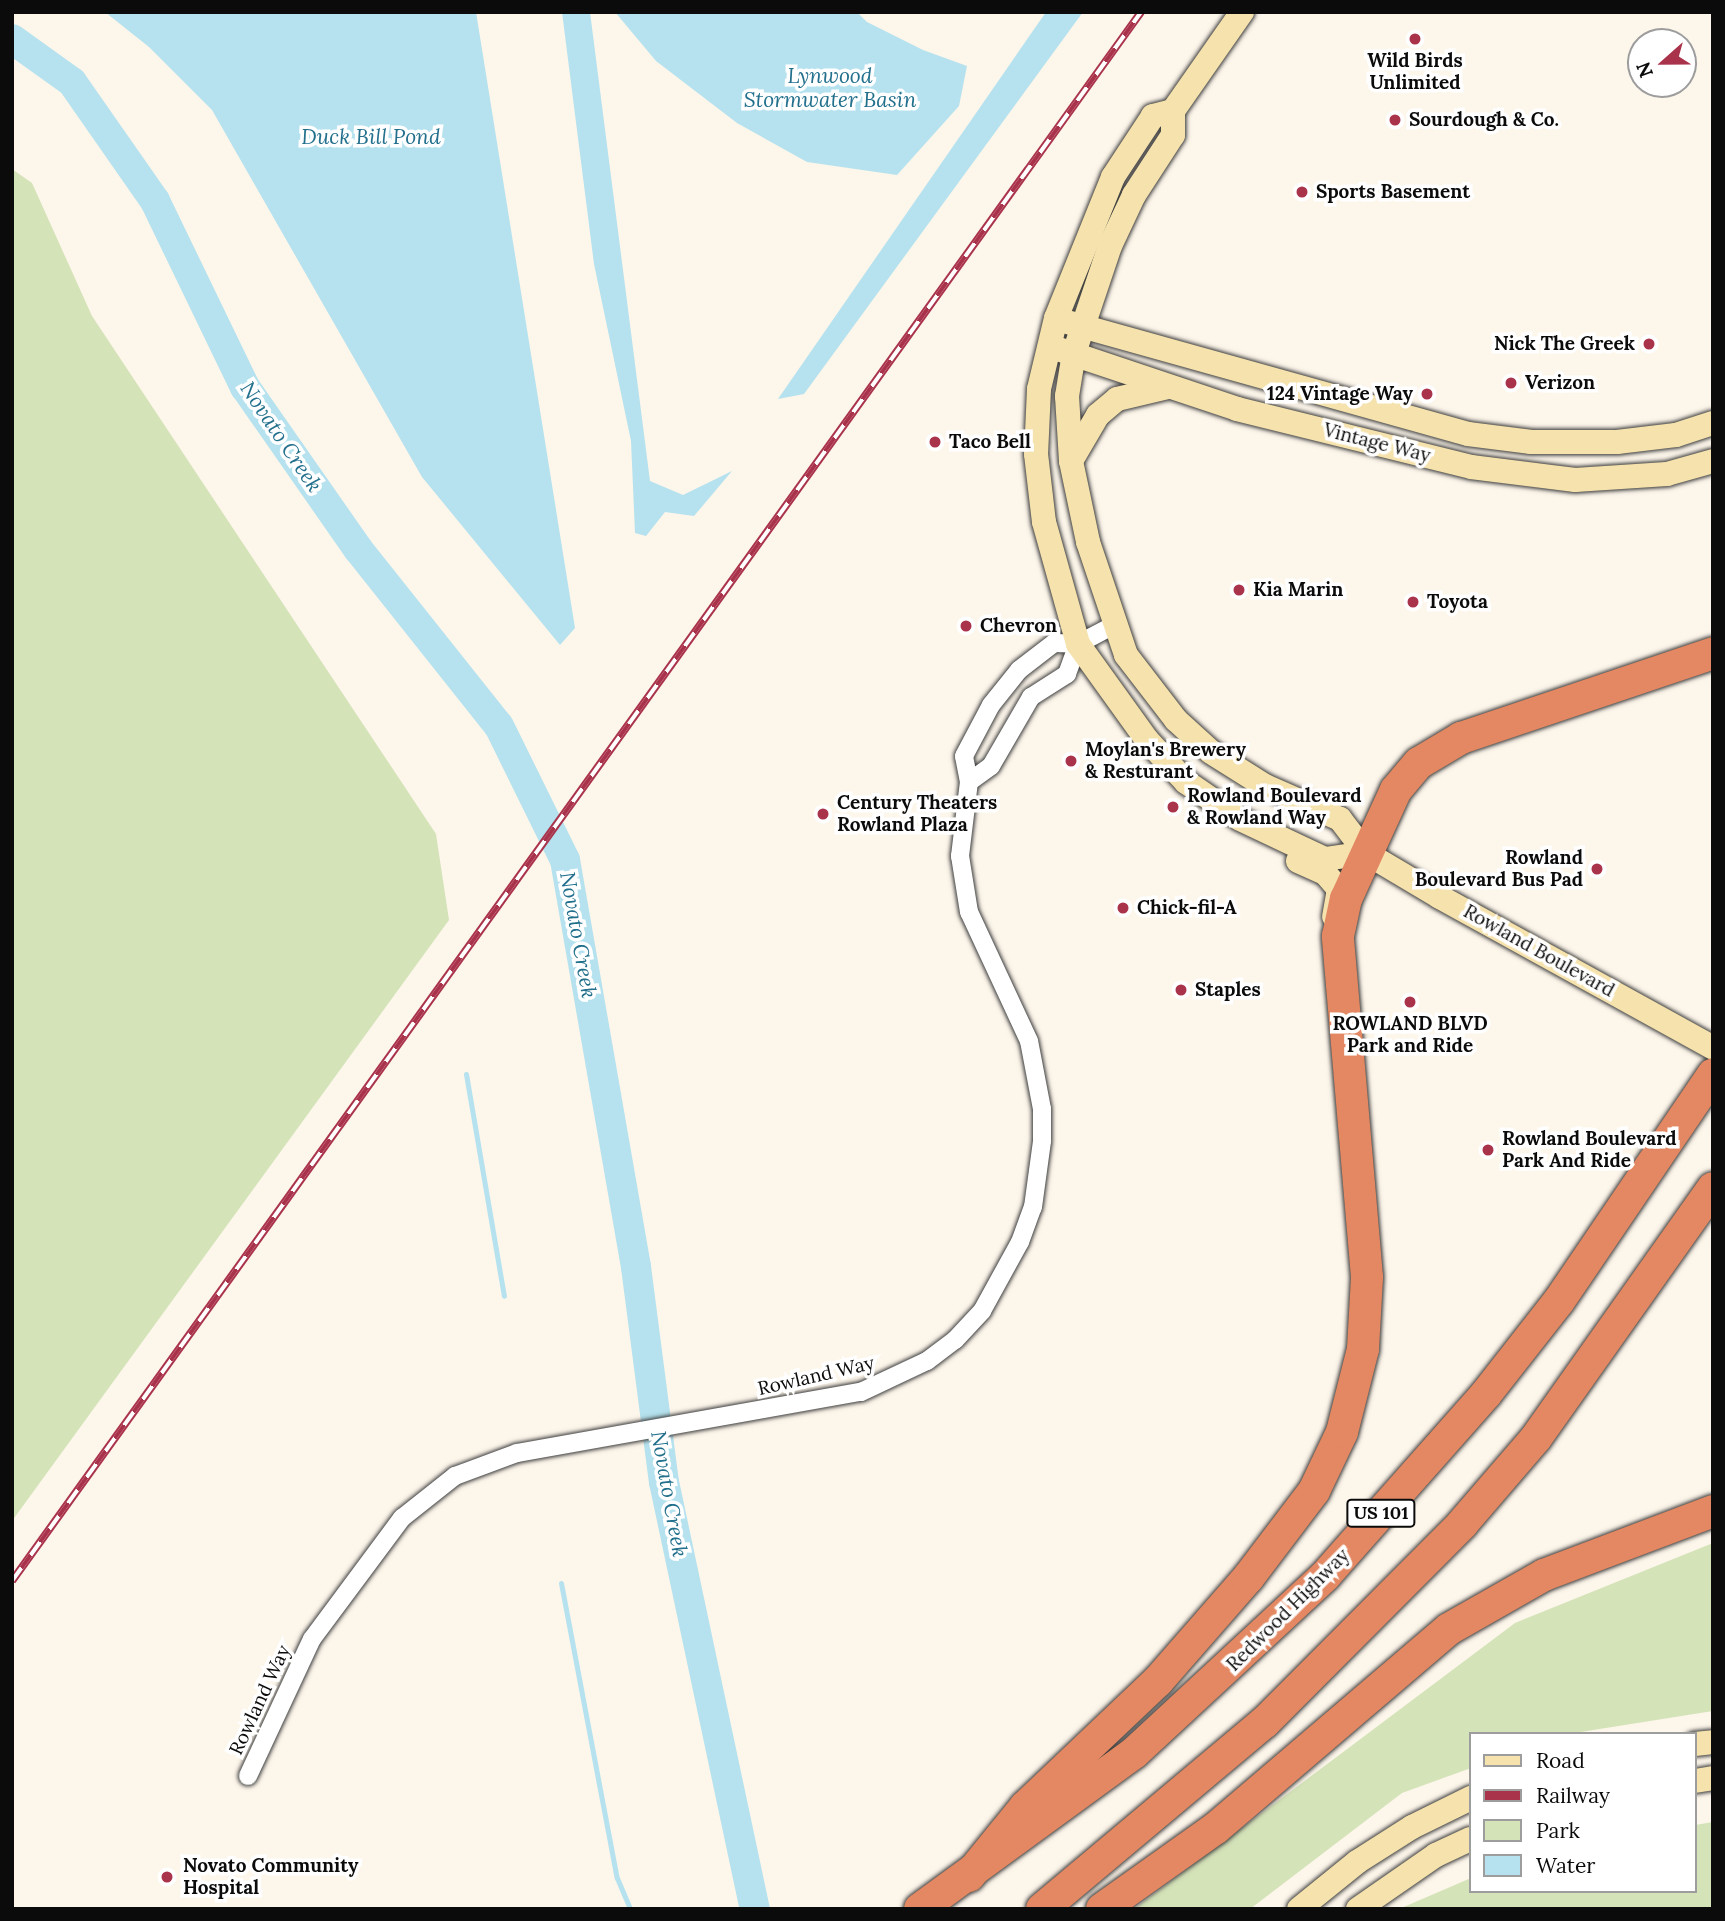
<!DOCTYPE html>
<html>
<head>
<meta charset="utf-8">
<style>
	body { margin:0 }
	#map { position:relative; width:1725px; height:1921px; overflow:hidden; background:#fdf6eb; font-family:Lora,serif }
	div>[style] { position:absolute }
	.green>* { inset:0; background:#d5e3b9 }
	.water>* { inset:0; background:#b5e2ee }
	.stream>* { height:5px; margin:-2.5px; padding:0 2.5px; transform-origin:2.5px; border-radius:2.5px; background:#b5e2ee }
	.river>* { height:30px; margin:-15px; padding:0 15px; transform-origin:15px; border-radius:15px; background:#b5e2ee }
	.roads { filter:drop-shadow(0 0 2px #3e3e3e) drop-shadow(0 0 2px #3e3e3e) }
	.street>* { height:18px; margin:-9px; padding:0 9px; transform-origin:9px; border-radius:9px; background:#fff }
	.secondary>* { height:24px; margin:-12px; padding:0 12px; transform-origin:12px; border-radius:12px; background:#f5e2ad }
	.highway>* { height:32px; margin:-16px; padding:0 16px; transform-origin:16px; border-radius:16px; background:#e38862 }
	.rail>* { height:8px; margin-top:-4px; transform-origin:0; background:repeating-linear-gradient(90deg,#fff 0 16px,#aa334c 0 32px); box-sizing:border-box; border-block:2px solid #aa334c }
	.dots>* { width:19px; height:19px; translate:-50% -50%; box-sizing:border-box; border:4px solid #fff; border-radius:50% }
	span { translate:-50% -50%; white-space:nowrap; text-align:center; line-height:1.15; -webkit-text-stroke:7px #fff; paint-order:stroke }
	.shield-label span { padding:2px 5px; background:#fff; border:2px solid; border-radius:5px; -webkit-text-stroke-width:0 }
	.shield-label { font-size:18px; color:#0b0b0b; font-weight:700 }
	.poi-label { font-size:19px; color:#0b0b0b; font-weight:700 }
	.left { translate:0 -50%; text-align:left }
	.right { translate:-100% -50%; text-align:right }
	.street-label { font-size:19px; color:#0b0b0b }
	.water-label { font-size:21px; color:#23708d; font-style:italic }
	.frame { position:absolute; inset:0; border:14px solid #0b0b0b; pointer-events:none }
	.legend { position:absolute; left:1469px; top:1732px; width:228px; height:161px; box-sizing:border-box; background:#fff; border:2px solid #9d9d9d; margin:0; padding:9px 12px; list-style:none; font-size:21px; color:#0b0b0b }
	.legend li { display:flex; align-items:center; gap:14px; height:35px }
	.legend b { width:35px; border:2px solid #9d9d9d }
	.north { position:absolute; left:1627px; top:28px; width:70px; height:70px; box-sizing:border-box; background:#fff; border:2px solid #9d9d9d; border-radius:50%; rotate:249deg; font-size:19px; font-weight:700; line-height:28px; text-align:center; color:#0b0b0b }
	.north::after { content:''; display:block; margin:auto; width:24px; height:32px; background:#aa334c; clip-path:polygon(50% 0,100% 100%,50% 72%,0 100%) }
</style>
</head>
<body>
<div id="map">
	<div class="green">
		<i style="clip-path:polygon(12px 169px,32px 183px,92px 316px,436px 834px,449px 920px,12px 1521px)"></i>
		<i style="clip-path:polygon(1713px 1543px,1713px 1711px,1568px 1734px,1471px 1734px,1471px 1768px,1402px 1793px,1250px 1909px,1134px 1909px,1515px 1623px)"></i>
		<i style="clip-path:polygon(1713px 1822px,1713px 1909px,1399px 1909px,1471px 1878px,1471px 1891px,1695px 1891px,1695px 1825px)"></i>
	</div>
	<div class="water">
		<i style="clip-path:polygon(105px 12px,476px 12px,575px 628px,560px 645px,422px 477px,212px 110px,149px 47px)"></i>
		<i style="clip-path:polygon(562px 12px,590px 12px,650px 481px,683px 495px,732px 471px,694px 516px,665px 512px,646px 536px,635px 533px,631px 441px,594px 264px)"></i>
		<i style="clip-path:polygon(615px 12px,857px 12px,867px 22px,923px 50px,967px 66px,959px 106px,897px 175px,807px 162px,737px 123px,656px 61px)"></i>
		<i style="clip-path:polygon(1046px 12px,1083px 12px,804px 394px,778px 399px)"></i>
	</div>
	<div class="stream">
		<i style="left:466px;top:1074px;width:225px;rotate:80.3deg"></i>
		<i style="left:561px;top:1583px;width:300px;rotate:79.3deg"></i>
		<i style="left:617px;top:1878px;width:34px;rotate:67deg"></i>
	</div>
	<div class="river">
		<i style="left:12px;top:39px;width:74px;rotate:35.6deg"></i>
		<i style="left:72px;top:82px;width:145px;rotate:55.1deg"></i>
		<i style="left:155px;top:201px;width:207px;rotate:64.2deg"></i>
		<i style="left:245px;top:387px;width:198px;rotate:55.1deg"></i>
		<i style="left:358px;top:549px;width:226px;rotate:51.5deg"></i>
		<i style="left:499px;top:726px;width:149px;rotate:63.8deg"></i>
		<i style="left:565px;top:860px;width:413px;rotate:80.1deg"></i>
		<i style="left:636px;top:1267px;width:217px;rotate:82.6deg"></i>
		<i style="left:664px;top:1482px;width:437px;rotate:78deg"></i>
	</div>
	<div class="roads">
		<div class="street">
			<i style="left:969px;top:782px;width:27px;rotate:-36deg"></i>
			<i style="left:991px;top:766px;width:80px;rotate:-59.9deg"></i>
			<i style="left:1031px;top:697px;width:43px;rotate:-32.6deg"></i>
			<i style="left:1067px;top:674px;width:32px;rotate:-70deg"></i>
			<i style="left:248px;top:1776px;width:151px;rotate:-65deg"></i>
			<i style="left:312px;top:1639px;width:151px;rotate:-53.4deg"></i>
			<i style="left:402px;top:1518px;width:68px;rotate:-38.4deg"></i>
			<i style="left:455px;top:1476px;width:66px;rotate:-20.4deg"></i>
			<i style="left:517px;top:1453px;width:349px;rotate:-10.1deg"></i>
			<i style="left:861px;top:1392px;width:73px;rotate:-25.2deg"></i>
			<i style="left:927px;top:1361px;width:35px;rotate:-37deg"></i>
			<i style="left:955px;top:1340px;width:40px;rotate:-47deg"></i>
			<i style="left:982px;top:1311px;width:79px;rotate:-61.2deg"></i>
			<i style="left:1020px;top:1242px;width:37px;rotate:-70deg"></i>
			<i style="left:1033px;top:1207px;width:67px;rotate:-82.2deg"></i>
			<i style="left:1042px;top:1141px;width:32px;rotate:-90deg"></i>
			<i style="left:1042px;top:1109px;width:69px;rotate:-100.8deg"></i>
			<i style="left:1029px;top:1041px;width:142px;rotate:-114.9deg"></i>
			<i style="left:969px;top:912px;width:57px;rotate:-99.1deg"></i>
			<i style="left:960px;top:856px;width:75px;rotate:-83.1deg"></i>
			<i style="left:969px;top:782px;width:26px;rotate:-101deg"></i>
			<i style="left:964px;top:756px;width:58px;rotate:-62.1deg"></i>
			<i style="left:991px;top:705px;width:45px;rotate:-51.3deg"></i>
			<i style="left:1019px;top:670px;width:44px;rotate:-37.6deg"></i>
			<i style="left:1054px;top:643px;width:24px;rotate:2deg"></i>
			<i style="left:1078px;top:644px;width:41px;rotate:-27.8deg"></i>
		</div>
		<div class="secondary">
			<i style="left:1242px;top:12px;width:121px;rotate:124.9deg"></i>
			<i style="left:1173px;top:111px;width:24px;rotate:90deg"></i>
			<i style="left:1173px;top:135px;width:72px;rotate:123deg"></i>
			<i style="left:1134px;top:195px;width:56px;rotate:115.2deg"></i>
			<i style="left:1110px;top:246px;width:113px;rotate:108.6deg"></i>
			<i style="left:1074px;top:353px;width:44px;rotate:99.2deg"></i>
			<i style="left:1067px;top:396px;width:65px;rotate:86.5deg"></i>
			<i style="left:1071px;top:461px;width:83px;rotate:78.1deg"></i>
			<i style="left:1088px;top:542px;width:119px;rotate:71.4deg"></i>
			<i style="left:1126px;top:655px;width:82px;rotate:52.4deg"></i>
			<i style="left:1176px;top:720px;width:47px;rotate:42.4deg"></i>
			<i style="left:1211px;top:752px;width:64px;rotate:32.2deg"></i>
			<i style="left:1265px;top:786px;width:82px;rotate:23.7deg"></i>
			<i style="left:1340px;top:819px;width:43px;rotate:52.6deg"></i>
			<i style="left:1366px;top:853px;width:86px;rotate:30.7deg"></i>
			<i style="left:1440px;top:897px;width:312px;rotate:28.9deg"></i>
			<i style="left:1173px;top:111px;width:21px;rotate:166deg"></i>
			<i style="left:1153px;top:116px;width:73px;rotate:123.3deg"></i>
			<i style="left:1113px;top:177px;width:152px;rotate:112deg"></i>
			<i style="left:1056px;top:318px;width:73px;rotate:103.5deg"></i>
			<i style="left:1039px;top:389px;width:65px;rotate:92.6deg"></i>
			<i style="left:1036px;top:454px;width:68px;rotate:83.3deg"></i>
			<i style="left:1044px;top:522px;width:127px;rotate:74.4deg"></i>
			<i style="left:1078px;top:644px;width:118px;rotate:54.3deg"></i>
			<i style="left:1147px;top:740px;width:57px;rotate:47.1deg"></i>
			<i style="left:1186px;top:782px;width:65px;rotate:34.4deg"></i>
			<i style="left:1240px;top:819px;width:94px;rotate:25.2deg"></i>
			<i style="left:1325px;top:859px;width:41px;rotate:-8.3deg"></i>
			<i style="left:1067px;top:322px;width:416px;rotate:15.6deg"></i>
			<i style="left:1468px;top:434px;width:64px;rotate:7.2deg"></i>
			<i style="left:1531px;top:442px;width:86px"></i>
			<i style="left:1617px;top:442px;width:59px;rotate:-6.8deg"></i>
			<i style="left:1676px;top:435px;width:39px;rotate:-18deg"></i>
			<i style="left:1058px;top:349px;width:189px;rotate:18.5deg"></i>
			<i style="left:1237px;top:409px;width:241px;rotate:13.9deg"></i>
			<i style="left:1471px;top:467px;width:105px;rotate:7.1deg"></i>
			<i style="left:1575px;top:480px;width:92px;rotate:-3.7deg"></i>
			<i style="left:1667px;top:474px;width:48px;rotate:-15.8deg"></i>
			<i style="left:1071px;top:461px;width:53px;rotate:-59.6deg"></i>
			<i style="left:1098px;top:415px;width:25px;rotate:-40deg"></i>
			<i style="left:1117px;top:399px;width:52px;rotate:-13.2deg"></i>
			<i style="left:1298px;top:861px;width:30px;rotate:24deg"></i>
			<i style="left:1325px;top:873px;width:21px;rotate:49deg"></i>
			<i style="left:1339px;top:889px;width:28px;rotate:100deg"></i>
			<i style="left:1695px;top:1744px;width:18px;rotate:-6deg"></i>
			<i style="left:1695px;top:1781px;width:18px;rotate:-9deg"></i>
			<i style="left:1299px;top:1909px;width:75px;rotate:-39deg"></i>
			<i style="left:1357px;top:1862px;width:65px;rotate:-32.5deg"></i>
			<i style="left:1412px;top:1827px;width:66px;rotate:-26.2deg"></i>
			<i style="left:1358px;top:1909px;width:95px;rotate:-34.7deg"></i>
			<i style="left:1436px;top:1855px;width:38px;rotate:-25deg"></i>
		</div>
		<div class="highway">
			<i style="left:969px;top:1876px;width:89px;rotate:-50.9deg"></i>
			<i style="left:1025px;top:1807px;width:183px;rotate:-43.5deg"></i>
			<i style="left:1158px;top:1681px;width:137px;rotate:-48.9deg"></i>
			<i style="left:1248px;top:1578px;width:109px;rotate:-52.8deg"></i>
			<i style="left:1314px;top:1491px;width:65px;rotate:-64.6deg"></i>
			<i style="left:1342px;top:1432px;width:86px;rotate:-75.8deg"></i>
			<i style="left:1363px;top:1349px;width:72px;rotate:-86.8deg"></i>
			<i style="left:1367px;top:1277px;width:342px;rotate:-94.9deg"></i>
			<i style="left:1338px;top:936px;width:38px;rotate:-78deg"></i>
			<i style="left:1346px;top:899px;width:120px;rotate:-65.4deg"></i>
			<i style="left:1396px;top:790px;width:35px;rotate:-50deg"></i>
			<i style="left:1419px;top:763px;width:49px;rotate:-30.8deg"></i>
			<i style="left:1461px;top:738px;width:266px;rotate:-18.6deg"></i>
			<i style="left:920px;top:1909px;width:265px;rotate:-36.1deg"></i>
			<i style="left:1134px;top:1753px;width:260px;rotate:-42.8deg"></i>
			<i style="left:1325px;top:1576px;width:243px;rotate:-48.5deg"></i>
			<i style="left:1486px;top:1394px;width:118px;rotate:-51.9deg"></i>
			<i style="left:1559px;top:1301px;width:274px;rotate:-55.8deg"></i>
			<i style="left:1042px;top:1909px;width:290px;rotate:-40deg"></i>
			<i style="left:1264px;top:1723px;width:281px;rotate:-45.1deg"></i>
			<i style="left:1462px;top:1524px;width:113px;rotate:-49.3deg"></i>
			<i style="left:1536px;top:1438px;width:306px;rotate:-54.7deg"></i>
			<i style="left:1102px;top:1909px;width:140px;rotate:-35.4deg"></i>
			<i style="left:1216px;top:1828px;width:306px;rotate:-40.5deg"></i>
			<i style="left:1449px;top:1629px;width:109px;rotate:-29.6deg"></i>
			<i style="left:1544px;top:1575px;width:181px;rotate:-20.7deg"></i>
		</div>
	</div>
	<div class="rail">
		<i style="left:12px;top:1581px;width:1933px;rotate:-54.26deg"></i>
	</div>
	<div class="dots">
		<i style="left:1415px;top:39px;background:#aa334c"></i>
		<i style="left:1395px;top:120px;background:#aa334c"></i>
		<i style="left:1302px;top:192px;background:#aa334c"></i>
		<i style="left:1649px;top:344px;background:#aa334c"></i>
		<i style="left:1511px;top:383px;background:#aa334c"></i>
		<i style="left:1427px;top:394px;background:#aa334c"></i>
		<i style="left:935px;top:442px;background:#aa334c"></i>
		<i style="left:1239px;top:590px;background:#aa334c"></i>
		<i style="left:1413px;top:602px;background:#aa334c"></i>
		<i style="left:966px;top:626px;background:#aa334c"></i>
		<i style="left:1071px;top:761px;background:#aa334c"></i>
		<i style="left:1173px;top:807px;background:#aa334c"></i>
		<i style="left:823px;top:814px;background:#aa334c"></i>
		<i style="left:1597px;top:869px;background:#aa334c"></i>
		<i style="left:1123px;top:908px;background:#aa334c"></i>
		<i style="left:1181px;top:990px;background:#aa334c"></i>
		<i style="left:1410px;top:1002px;background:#aa334c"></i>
		<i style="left:1488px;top:1150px;background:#aa334c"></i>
		<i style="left:167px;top:1877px;background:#aa334c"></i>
	</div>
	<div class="shield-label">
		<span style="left:1381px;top:1513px">US 101</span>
	</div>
	<div class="poi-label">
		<span style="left:1415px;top:72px">Wild Birds<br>Unlimited</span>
		<span class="left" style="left:1409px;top:120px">Sourdough &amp; Co.</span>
		<span class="left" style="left:1316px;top:192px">Sports Basement</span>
		<span class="right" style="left:1635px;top:344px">Nick The Greek</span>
		<span class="left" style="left:1525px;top:383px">Verizon</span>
		<span class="right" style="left:1413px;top:394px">124 Vintage Way</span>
		<span class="left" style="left:949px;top:442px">Taco Bell</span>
		<span class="left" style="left:1253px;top:590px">Kia Marin</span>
		<span class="left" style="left:1427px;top:602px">Toyota</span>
		<span class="left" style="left:980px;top:626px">Chevron</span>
		<span class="left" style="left:1085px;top:761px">Moylan's Brewery<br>&amp; Resturant</span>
		<span class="left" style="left:1187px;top:807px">Rowland Boulevard<br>&amp; Rowland Way</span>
		<span class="left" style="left:837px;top:814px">Century Theaters<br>Rowland Plaza</span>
		<span class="right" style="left:1583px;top:869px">Rowland<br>Boulevard Bus Pad</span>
		<span class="left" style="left:1137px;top:908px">Chick-fil-A</span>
		<span class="left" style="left:1195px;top:990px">Staples</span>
		<span style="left:1410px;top:1035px">ROWLAND BLVD<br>Park and Ride</span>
		<span class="left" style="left:1502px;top:1150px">Rowland Boulevard<br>Park And Ride</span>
		<span class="left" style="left:183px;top:1877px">Novato Community<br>Hospital</span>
	</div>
	<div class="street-label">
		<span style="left:1377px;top:443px;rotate:14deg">Vintage Way</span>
		<span style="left:1539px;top:951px;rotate:29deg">Rowland Boulevard</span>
		<span style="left:816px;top:1376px;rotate:-13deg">Rowland Way</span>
		<span style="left:1288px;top:1610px;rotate:-45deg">Redwood Highway</span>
		<span style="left:260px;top:1700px;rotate:-65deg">Rowland Way</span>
	</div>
	<div class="water-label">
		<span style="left:830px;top:88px">Lynwood<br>Stormwater Basin</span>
		<span style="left:371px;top:137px">Duck Bill Pond</span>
		<span style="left:281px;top:437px;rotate:56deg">Novato Creek</span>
		<span style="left:578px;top:935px;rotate:80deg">Novato Creek</span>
		<span style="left:669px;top:1494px;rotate:80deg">Novato Creek</span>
	</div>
	<div class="frame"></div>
	<ul class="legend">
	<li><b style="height:9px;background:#f5e2ad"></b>Road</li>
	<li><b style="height:9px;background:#aa334c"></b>Railway</li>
	<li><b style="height:19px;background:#d5e3b9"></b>Park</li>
	<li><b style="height:19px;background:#b5e2ee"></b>Water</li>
	</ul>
	<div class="north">N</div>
</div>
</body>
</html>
